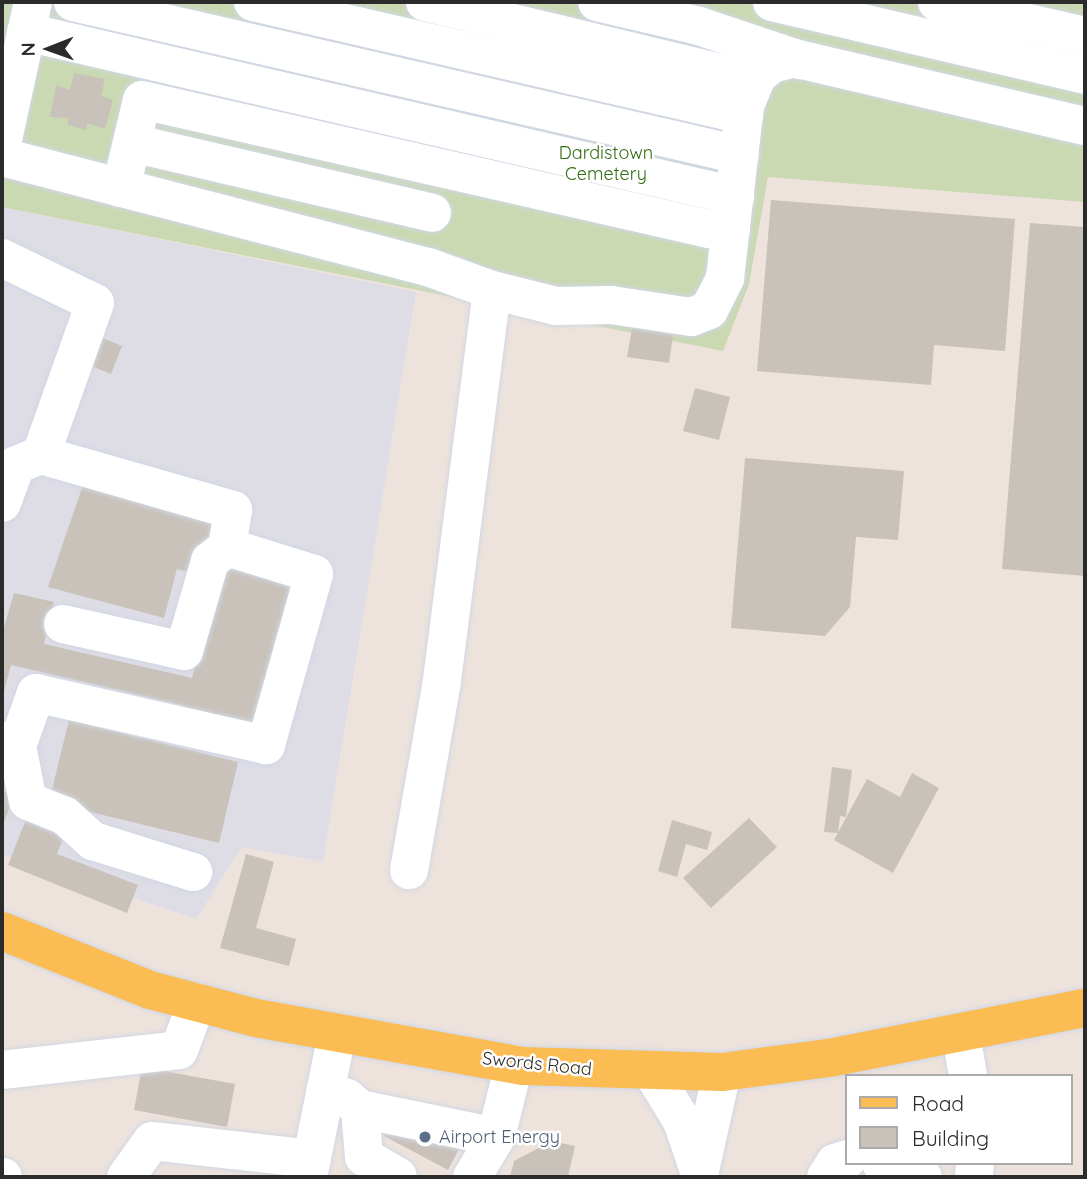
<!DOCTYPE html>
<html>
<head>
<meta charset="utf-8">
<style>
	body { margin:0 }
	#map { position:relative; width:1087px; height:1179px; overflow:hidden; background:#eee3dc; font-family:Quicksand,sans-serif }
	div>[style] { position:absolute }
	.industrial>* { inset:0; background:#dedde6 }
	.cemetery>* { inset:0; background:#cad9b1 }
	.building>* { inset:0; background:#c9c2ba }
	.roads { filter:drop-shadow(0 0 2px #d1d7e5) drop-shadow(0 0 2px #d1d7e5) }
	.minor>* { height:38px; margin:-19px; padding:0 19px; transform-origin:19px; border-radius:19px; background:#fff }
	.major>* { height:38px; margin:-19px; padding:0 19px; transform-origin:19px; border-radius:19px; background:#fbbc53 }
	.dots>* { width:19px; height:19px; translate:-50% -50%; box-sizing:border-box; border:4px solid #fff; border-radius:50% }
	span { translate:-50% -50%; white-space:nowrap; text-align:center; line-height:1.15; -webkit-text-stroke:5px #fff; paint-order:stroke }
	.park-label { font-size:18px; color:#346e14 }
	.street-label { font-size:18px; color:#2b2b2b }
	.service-label { font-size:18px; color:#4e5e75 }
	.left { translate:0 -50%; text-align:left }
	.frame { position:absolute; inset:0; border:4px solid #2b2b2b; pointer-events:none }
	.legend { position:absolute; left:845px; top:1074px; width:228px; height:91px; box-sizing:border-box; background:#fff; border:2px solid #aaa; margin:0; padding:9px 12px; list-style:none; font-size:21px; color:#2b2b2b }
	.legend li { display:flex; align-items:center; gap:14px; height:35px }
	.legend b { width:35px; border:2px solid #aaa }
	.north { position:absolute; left:14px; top:14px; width:70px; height:70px; -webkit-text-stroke:5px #fff; paint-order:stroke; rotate:269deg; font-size:19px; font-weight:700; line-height:28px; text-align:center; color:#2b2b2b }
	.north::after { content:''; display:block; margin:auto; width:24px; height:32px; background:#2b2b2b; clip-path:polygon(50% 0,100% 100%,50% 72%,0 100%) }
</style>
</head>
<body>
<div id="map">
	<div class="industrial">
		<i style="clip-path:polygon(2px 207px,416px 292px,323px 862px,242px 847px,196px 919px,2px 854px)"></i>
	</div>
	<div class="cemetery">
		<i style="clip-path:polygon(2px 2px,1085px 2px,1085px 202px,768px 177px,749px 284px,723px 351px,2px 207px)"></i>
	</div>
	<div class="building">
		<i style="clip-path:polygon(74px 73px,105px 79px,101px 96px,113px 100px,105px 129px,87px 123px,87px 130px,68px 125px,68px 118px,50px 117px,56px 85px,70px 90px)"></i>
		<i style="clip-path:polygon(771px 200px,1015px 219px,1005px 351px,934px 345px,931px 385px,757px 371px)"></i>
		<i style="clip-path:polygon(1030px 223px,1085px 227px,1085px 576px,1002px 569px)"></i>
		<i style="clip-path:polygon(632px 328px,673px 335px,669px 363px,627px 357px)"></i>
		<i style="clip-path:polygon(93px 334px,122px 346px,111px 374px,82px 362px)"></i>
		<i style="clip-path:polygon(695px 388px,730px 397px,719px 440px,683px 431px)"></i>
		<i style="clip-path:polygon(745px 458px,904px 471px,898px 540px,856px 537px,850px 607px,825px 636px,731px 628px)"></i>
		<i style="clip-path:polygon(83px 485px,219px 521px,204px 576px,177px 569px,164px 618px,48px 587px)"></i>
		<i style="clip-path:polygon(220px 564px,295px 584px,257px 731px,184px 711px,185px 706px,11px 665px,2px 699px,2px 634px,14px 593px,54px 602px,44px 644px,192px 678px)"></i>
		<i style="clip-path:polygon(69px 720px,238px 762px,219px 843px,49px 802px)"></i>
		<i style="clip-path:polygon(832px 767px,852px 770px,846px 817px,840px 816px,838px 833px,824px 832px)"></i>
		<i style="clip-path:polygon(912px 773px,939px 788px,893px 873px,834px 840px,867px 779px,900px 797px)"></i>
		<i style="clip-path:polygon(2px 791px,14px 796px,2px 827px)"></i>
		<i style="clip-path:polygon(31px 807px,69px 823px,57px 854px,138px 885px,127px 913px,8px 865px)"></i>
		<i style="clip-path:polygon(749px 818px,777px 847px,711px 908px,683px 878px)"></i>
		<i style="clip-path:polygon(672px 820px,712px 832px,707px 850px,686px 844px,677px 877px,658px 871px)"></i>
		<i style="clip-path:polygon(246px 854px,274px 862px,256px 928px,296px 939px,289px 966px,220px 948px)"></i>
		<i style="clip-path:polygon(142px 1067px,235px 1084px,227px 1127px,134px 1110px)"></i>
		<i style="clip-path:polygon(401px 1104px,465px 1138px,448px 1170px,384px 1136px)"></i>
		<i style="clip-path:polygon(552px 1141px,575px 1146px,568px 1177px,510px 1177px,514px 1161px)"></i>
	</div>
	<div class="roads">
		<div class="minor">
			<i style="left:73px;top:2px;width:684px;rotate:12.92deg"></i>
			<i style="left:253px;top:2px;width:504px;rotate:12.96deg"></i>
			<i style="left:425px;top:2px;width:339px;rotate:13.5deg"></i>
			<i style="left:597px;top:2px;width:105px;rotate:13.2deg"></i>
			<i style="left:699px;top:26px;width:107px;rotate:18.6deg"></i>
			<i style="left:772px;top:2px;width:321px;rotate:13.1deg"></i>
			<i style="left:937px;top:2px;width:152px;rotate:12.9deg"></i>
			<i style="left:26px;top:32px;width:728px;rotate:13.02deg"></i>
			<i style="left:132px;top:143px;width:308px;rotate:13.1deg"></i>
			<i style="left:2px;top:144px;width:145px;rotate:-77.7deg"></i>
			<i style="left:2px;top:157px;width:440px;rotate:14.5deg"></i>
			<i style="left:428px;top:267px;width:68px;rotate:19.8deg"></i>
			<i style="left:492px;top:290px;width:400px;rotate:97.3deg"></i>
			<i style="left:441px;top:687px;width:186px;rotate:99.9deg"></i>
			<i style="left:121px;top:188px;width:90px;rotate:-76.6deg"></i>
			<i style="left:142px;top:100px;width:581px;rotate:12.82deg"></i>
			<i style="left:709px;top:229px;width:22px"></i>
			<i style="left:2px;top:258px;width:103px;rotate:25.8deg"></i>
			<i style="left:95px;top:303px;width:161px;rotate:109.6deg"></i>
			<i style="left:492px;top:290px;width:66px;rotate:14deg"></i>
			<i style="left:556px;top:306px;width:55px;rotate:-1deg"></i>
			<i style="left:611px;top:305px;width:81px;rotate:8.5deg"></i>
			<i style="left:691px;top:317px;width:19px;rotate:-21deg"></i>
			<i style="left:709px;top:310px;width:36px;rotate:-63deg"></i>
			<i style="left:725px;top:278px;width:173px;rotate:-83.4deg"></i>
			<i style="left:745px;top:106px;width:32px;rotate:-68deg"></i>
			<i style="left:757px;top:76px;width:19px;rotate:-39deg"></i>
			<i style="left:772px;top:64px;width:23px;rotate:-15deg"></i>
			<i style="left:794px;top:58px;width:299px;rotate:13.2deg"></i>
			<i style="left:2px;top:503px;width:40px;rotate:-69.8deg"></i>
			<i style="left:16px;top:465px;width:27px;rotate:-22deg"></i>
			<i style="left:41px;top:455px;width:200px;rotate:16deg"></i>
			<i style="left:233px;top:510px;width:37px;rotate:99deg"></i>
			<i style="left:227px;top:547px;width:91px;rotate:17.2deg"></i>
			<i style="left:314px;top:574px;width:178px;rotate:105.7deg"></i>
			<i style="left:266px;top:745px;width:236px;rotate:-167.3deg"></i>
			<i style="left:36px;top:693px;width:56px;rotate:109.7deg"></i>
			<i style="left:17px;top:746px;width:16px;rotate:-162deg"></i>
			<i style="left:63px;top:624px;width:124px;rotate:12.6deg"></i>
			<i style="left:184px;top:651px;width:94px;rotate:-73.9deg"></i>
			<i style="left:210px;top:561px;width:22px;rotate:-39deg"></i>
			<i style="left:17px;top:746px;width:56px;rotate:78.7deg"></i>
			<i style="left:28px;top:801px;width:40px;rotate:22deg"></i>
			<i style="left:65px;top:816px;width:38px;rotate:42deg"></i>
			<i style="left:93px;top:841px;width:105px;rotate:17.2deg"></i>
			<i style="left:961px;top:1034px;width:43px;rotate:80.5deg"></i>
			<i style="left:2px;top:1070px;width:178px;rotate:-6.4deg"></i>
			<i style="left:179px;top:1050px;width:51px;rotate:-69.4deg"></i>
			<i style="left:652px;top:1072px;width:57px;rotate:58.5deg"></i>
			<i style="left:682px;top:1121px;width:56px;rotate:71.2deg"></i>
			<i style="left:325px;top:1092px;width:23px;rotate:15deg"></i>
			<i style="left:347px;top:1098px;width:17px;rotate:40deg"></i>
			<i style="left:360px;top:1109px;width:139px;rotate:11.6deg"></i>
			<i style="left:496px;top:1137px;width:75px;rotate:-76.1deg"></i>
			<i style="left:360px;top:1109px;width:48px;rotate:85.2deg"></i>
			<i style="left:364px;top:1157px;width:39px;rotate:30deg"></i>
			<i style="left:881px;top:1163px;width:44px;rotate:18.4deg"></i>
			<i style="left:701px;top:1166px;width:96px;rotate:-77.4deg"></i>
			<i style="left:2px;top:1177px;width:1px"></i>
			<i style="left:126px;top:1177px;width:44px;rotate:-54.2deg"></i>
			<i style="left:152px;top:1141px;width:161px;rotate:6.4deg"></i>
			<i style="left:308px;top:1177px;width:146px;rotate:-78.5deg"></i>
			<i style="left:472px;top:1177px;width:47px;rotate:-59deg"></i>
			<i style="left:826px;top:1177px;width:17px;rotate:-57deg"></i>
			<i style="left:835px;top:1163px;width:13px;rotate:-18deg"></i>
			<i style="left:974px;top:1177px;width:14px;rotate:-86deg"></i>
		</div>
		<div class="major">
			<i style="left:2px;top:931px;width:159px;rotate:21.7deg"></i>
			<i style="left:150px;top:990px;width:110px;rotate:14.8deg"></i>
			<i style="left:256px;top:1018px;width:271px;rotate:10.2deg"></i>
			<i style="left:523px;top:1066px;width:199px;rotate:1.7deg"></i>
			<i style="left:722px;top:1072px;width:108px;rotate:-7.5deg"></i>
			<i style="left:829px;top:1058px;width:261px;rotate:-11.1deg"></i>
		</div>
	</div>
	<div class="dots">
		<i style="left:425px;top:1137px;background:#5c6f8a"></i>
	</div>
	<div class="park-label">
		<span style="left:606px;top:164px">Dardistown<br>Cemetery</span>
	</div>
	<div class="street-label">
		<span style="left:537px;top:1064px;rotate:6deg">Swords Road</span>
	</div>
	<div class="service-label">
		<span class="left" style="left:439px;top:1137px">Airport Energy</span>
	</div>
	<div class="frame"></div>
	<ul class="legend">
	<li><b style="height:9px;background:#fbbc53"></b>Road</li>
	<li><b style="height:19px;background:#c9c2ba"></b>Building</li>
	</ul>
	<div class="north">N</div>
</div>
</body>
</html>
